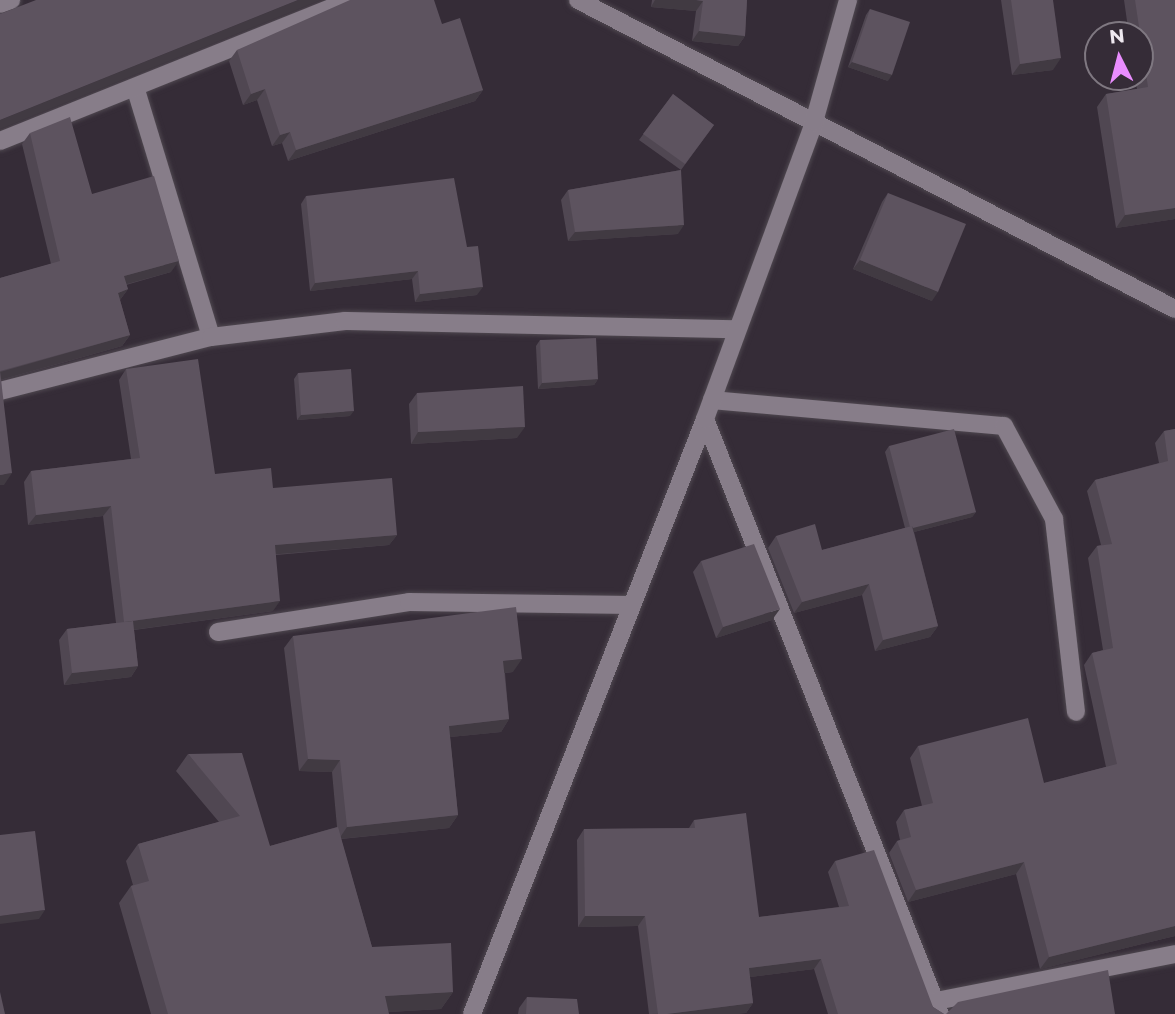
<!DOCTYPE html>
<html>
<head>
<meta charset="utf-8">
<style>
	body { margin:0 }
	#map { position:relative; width:1175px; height:1014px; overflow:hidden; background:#352c37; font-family:Montserrat,sans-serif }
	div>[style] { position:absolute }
	.roads { filter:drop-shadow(0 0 2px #4f4850) drop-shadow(0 0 2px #4f4850) }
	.street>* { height:18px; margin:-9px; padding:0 9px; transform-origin:9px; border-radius:9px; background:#877d89 }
	.wall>* { inset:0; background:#504752 }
	.shaded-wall>* { inset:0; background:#413a42 }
	.building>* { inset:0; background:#5d535f }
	span { translate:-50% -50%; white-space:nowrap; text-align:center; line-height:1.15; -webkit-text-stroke:5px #352c37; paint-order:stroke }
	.north { position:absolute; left:1084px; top:21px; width:70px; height:70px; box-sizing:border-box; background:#352c37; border:2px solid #7f7881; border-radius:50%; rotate:354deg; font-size:19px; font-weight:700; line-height:28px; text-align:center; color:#efe9f0 }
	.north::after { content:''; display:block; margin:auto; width:24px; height:32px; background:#e98dfe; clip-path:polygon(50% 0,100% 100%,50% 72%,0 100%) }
</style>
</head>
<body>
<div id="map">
	<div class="roads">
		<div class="street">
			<i style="left:578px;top:0;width:672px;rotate:27.37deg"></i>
			<i style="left:0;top:4px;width:12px;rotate:-20deg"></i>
			<i style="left:136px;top:90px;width:258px;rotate:73.1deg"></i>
			<i style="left:0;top:141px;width:378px;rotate:-21.9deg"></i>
			<i style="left:0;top:391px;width:218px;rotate:-14.4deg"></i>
			<i style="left:211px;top:337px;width:135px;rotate:-6.8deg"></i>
			<i style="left:345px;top:321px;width:392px;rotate:1.2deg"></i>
			<i style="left:712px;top:400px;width:293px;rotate:5.1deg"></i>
			<i style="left:1004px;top:426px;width:106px;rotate:61.7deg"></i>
			<i style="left:1054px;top:519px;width:194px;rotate:83.5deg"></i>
			<i style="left:705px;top:419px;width:640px;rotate:68.45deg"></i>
			<i style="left:218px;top:632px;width:193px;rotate:-8.9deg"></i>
			<i style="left:409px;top:602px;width:223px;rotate:0.8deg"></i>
			<i style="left:936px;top:1001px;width:244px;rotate:-11.1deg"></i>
			<i style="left:472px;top:1014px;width:639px;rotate:-68.61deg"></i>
			<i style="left:705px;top:419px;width:316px;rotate:-69.8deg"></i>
			<i style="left:814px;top:122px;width:127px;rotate:-74.4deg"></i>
		</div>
	</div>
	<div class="wall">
		<i style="clip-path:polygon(652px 0,747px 0,745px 36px,738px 46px,692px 41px,696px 11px,651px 7px)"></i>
		<i style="clip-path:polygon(1001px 0,1053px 0,1053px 70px,1012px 75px)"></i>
		<i style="clip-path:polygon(1124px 0,1175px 0,1175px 219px,1116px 228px,1097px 107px,1106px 94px,1137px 89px,1135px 77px,1140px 77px,1140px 35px,1129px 35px)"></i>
		<i style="clip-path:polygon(870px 9px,888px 81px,848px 67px,866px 15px)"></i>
		<i style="clip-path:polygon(442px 24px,483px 90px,475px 101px,288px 161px,282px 143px,272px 146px,257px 100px,243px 105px,229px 61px,237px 50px)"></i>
		<i style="clip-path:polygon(673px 94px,714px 125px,681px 170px,678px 234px,568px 241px,561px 200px,568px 190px,681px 170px,639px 140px)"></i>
		<i style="clip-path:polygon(30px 133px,171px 272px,126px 285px,128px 289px,120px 300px,130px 335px,122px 346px,1px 380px,4px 485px,0 485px,0 278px,51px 264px,22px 144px)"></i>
		<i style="clip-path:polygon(888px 193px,932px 301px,853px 269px,882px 202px)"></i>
		<i style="clip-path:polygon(306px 196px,467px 247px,477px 295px,415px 302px,412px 279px,310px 291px,301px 204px)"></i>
		<i style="clip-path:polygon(540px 340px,598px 379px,594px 385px,538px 389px,536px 346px)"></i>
		<i style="clip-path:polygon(126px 369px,215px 474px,273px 488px,397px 535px,389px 545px,276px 555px,273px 611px,134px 630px,138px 666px,131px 677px,64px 685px,59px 640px,67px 629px,116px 623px,103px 516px,28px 525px,24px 482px,31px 471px,131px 459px,119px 380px)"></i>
		<i style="clip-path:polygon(298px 373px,350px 416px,297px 420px,294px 379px)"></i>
		<i style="clip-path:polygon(417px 393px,517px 438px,411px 444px,409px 404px)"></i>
		<i style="clip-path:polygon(1175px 429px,1175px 936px,1040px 969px,1016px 874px,908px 902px,889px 853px,897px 841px,900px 840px,896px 822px,904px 810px,922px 806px,910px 758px,918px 746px,1044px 783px,1106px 767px,1084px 665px,1092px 653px,1103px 650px,1088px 558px,1097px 546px,1101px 545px,1087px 491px,1095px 480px,1159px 463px,1155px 443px,1164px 431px)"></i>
		<i style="clip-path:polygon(889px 446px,976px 512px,972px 517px,914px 532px,938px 626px,930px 637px,875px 651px,862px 595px,794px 613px,768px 548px,776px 536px,822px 550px,905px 528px,885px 452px)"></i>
		<i style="clip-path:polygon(701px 561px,772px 620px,716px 638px,693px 572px)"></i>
		<i style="clip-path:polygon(293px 636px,513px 672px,505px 673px,509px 719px,501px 732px,450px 737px,458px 815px,449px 828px,341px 839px,372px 947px,453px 992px,441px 1009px,388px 1012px,389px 1014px,151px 1014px,119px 903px,131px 886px,133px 885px,126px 861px,138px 844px,219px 822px,176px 771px,188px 754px,270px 846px,337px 827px,332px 772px,299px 771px,284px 648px)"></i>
		<i style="clip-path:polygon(694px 820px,759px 917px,839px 907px,828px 872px,835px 861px,933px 1007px,944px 1014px,828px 1014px,814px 969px,750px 977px,753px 1003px,746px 1013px,649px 1014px,638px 926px,578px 927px,577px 840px,584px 829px,689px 828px)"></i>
		<i style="clip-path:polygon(527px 997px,579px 1014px,518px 1014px,519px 1008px)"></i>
	</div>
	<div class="shaded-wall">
		<i style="clip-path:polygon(298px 0,321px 0,0 129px,0 120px)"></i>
		<i style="clip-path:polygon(655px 0,696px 0,703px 1px,696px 11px,651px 7px)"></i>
		<i style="clip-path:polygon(699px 31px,745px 36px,738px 46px,692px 41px)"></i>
		<i style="clip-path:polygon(1061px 58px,1053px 70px,1012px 75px,1020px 64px)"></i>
		<i style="clip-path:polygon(852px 62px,892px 75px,888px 81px,848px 67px)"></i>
		<i style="clip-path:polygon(265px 89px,257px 100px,243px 105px,251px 94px)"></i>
		<i style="clip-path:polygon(483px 90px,475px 101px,288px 161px,296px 150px)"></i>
		<i style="clip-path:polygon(290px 132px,282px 143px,272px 146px,280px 135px)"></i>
		<i style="clip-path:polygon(1175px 208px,1175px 219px,1116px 228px,1125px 215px)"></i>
		<i style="clip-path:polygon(684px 225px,678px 234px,568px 241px,575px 232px)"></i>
		<i style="clip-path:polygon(860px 260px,938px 292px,932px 301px,853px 269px)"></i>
		<i style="clip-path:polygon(179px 261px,171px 272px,116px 287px,124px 276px)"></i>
		<i style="clip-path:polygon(418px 271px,412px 279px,310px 291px,315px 283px)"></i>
		<i style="clip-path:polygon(483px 287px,477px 295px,415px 302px,420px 294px)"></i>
		<i style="clip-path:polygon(128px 289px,120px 300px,118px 293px)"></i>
		<i style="clip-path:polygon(130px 335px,122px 346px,0 380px,0 372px)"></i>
		<i style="clip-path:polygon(598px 379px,594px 385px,538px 389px,542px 383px)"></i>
		<i style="clip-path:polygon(354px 411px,350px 416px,297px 420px,301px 415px)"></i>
		<i style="clip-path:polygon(525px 427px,517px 438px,411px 444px,418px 432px)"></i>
		<i style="clip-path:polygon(12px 473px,4px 485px,0 485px,0 475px)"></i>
		<i style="clip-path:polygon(111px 506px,103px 516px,28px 525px,36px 515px)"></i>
		<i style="clip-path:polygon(976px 512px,972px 517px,906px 534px,910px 528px)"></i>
		<i style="clip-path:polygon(397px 535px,389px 545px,267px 555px,275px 545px)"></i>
		<i style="clip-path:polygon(869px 584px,862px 595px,794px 613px,802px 602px)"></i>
		<i style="clip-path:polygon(280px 601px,273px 611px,117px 632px,124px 622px)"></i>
		<i style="clip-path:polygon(780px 609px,772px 620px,716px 638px,723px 627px)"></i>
		<i style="clip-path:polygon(938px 626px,930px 637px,875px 651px,883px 640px)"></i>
		<i style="clip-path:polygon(522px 659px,513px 672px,495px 674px,503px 661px)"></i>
		<i style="clip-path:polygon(138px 666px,131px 677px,64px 685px,72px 673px)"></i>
		<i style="clip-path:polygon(509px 719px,501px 732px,440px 738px,449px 726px)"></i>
		<i style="clip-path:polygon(308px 759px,340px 760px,332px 772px,299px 771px)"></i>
		<i style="clip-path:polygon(458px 815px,449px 828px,339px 839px,347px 827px)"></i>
		<i style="clip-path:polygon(1024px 862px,1016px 874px,908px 902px,916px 890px)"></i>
		<i style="clip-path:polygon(45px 910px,39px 919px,0 924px,0 916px)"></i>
		<i style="clip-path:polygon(585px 916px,645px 916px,638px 926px,578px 927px)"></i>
		<i style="clip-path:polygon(1175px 926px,1175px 936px,1040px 969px,1049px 957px)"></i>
		<i style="clip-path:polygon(821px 959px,814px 969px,742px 978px,749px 968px)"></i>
		<i style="clip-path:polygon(453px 992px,441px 1009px,373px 1013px,385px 996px)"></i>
		<i style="clip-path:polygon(753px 1003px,746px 1013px,740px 1014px,667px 1014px)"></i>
	</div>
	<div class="building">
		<i style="clip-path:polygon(36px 0,298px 0,0 120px,0 14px)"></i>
		<i style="clip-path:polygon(350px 0,434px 0,442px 24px,460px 18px,483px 90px,296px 150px,290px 132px,280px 135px,265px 89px,251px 94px,237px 50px)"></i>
		<i style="clip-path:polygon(696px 0,747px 0,745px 36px,699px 31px,703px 1px)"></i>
		<i style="clip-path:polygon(1011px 0,1053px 0,1061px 58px,1020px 64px)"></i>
		<i style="clip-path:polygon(1135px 0,1175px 0,1175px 208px,1125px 215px,1106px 94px,1148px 87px)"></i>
		<i style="clip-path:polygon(870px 9px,910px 22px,892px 75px,852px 62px)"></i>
		<i style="clip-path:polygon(673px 94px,714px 125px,685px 164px,643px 134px)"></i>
		<i style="clip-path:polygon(70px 117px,92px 194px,154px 176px,179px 261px,124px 276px,128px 289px,118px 293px,130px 335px,0 371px,12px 473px,0 475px,0 278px,60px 261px,30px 133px)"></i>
		<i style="clip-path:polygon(681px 170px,684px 225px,575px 232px,568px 190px)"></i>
		<i style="clip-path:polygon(454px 178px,467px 247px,478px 246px,483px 287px,420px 294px,418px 271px,315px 283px,306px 196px)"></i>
		<i style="clip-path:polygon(888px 193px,966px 224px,938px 292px,860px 260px)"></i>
		<i style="clip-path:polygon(596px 338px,598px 379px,542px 383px,540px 340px)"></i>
		<i style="clip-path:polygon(198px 359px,215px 474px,271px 468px,273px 488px,392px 478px,397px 535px,275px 545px,280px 601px,124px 622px,111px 506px,36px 515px,31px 471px,140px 458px,126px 369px)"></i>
		<i style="clip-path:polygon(351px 369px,354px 411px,301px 415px,298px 373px)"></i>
		<i style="clip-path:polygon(523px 386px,525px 427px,418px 432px,417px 393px)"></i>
		<i style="clip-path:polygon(954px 429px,976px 512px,913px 528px,912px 526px,910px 527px,889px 446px)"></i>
		<i style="clip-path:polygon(1175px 429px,1175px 926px,1049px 957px,1024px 862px,916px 890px,897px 841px,911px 837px,904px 810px,933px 803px,918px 746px,1028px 718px,1044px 783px,1117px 764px,1092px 653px,1113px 648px,1097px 546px,1112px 544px,1095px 480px,1168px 461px,1164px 431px)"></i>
		<i style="clip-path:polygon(815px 524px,822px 550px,912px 526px,938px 626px,883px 640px,869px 584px,802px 602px,776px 536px)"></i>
		<i style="clip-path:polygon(754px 544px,780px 609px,723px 627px,701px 561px)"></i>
		<i style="clip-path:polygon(516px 607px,522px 659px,503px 661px,509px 719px,449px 726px,458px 815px,347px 827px,340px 760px,308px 759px,293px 636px)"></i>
		<i style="clip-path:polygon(133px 621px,138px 666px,72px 673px,67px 629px)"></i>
		<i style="clip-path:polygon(242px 753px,270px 846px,338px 827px,372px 947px,451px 943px,453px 992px,385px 996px,389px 1014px,168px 1014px,131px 886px,149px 881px,138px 844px,240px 816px,188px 754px)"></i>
		<i style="clip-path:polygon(746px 813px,759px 917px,849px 906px,835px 861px,874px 850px,933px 1007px,944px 1014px,838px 1014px,821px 959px,749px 968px,753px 1003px,667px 1014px,658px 1014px,645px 916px,585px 916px,584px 829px,695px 828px,694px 820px)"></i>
		<i style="clip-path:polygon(35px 831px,45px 910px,0 916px,0 835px)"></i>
		<i style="clip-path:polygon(1108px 970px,1115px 1014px,946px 1014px,958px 1002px)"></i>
		<i style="clip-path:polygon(0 992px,5px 1014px,0 1014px)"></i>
		<i style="clip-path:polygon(527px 997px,577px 999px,579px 1014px,526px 1014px)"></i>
	</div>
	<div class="north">N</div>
</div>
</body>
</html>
